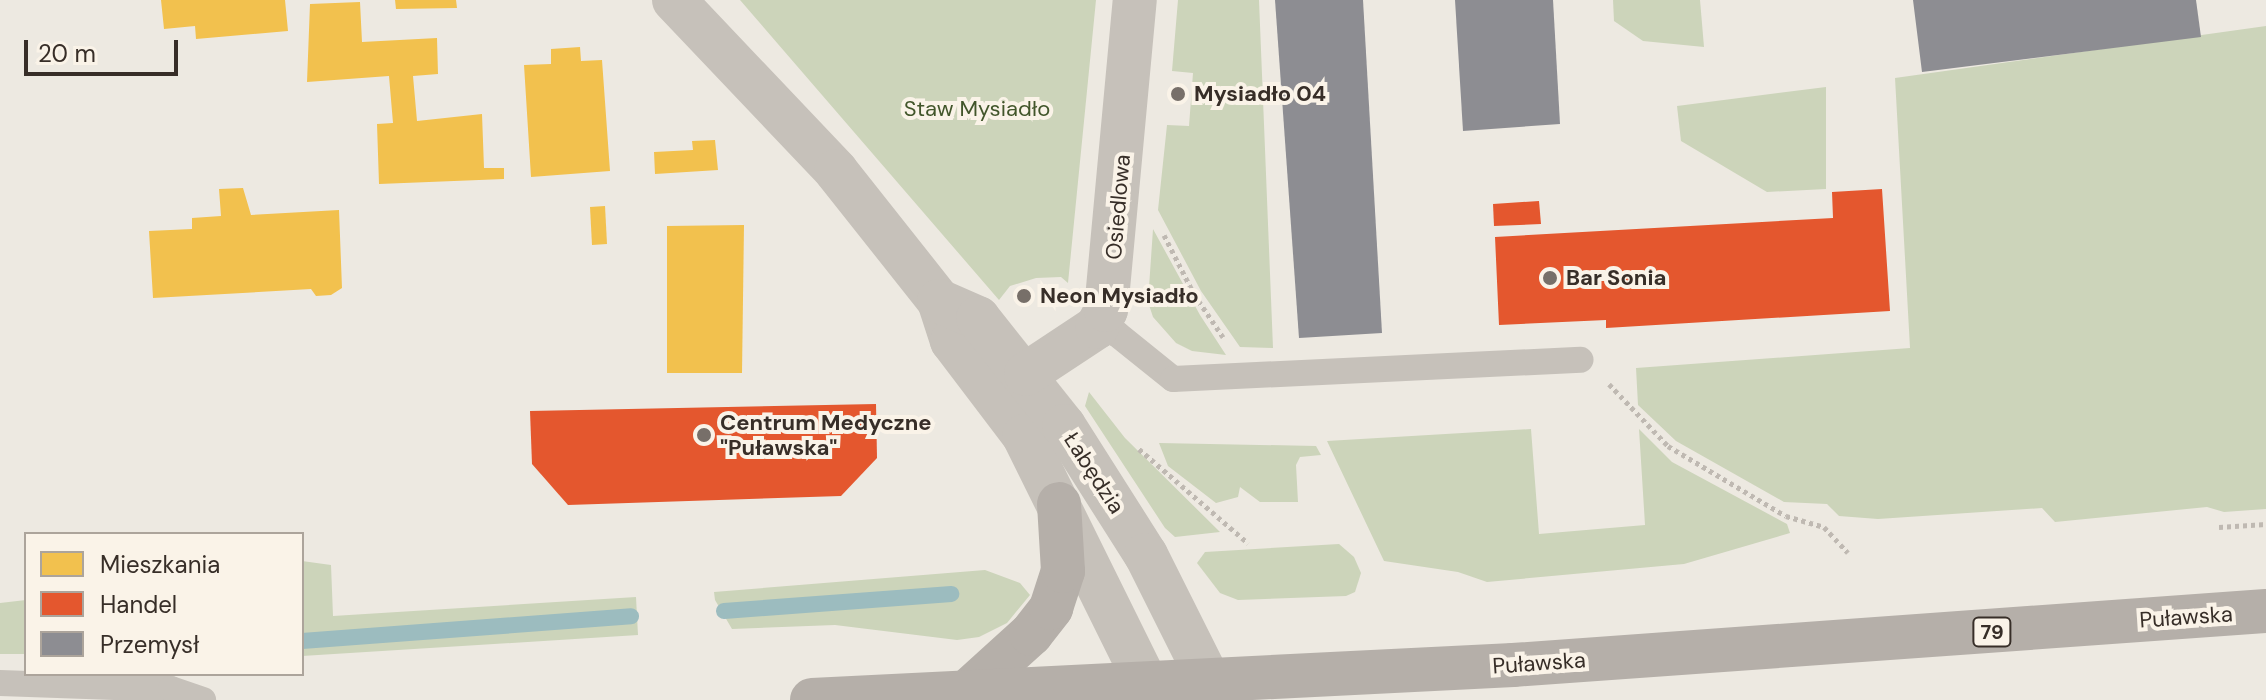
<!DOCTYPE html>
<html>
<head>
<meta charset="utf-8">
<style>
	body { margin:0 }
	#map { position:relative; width:2266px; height:700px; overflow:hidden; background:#ede9e1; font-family:"DM Sans",sans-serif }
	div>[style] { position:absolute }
	.green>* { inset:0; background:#ccd4ba }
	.homes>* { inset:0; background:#f2c14e }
	.shops>* { inset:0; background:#e4572e }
	.industry>* { inset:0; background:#8d8d92 }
	.stream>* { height:16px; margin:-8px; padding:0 8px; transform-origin:8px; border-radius:8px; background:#9cbcbf }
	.path>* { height:5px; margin-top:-2.5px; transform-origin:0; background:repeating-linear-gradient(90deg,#bfb9b2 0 4px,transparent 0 8px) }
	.lane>* { height:26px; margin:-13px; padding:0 13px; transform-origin:13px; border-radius:13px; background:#c6c1ba }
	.street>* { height:44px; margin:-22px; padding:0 22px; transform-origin:22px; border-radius:22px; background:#c6c1ba }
	.primary>* { height:44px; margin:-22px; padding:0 22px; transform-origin:22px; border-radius:22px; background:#b5afa9 }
	.dots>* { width:22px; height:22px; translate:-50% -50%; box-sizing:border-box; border:4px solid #faf3e8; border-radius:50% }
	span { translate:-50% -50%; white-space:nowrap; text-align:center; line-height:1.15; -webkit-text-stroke:8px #faf3e8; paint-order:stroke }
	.shield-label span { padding:2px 6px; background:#faf3e8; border:2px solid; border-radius:6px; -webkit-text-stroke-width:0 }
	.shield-label { font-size:20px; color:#372e28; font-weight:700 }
	.poi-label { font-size:22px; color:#372e28; font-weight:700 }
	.left { translate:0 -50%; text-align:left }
	.park-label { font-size:22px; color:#42562b }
	.street-label { font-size:22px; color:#372e28 }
	.legend { position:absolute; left:24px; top:532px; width:280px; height:144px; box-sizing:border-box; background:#faf3e8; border:2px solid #aca49b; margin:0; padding:10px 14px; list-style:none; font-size:24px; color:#372e28 }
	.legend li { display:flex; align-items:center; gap:16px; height:40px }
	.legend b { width:40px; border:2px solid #aca49b }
	.scale { position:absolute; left:24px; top:40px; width:154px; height:36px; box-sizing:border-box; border:4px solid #372e28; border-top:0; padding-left:10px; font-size:24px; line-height:28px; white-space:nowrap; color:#372e28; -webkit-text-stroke:6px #faf3e8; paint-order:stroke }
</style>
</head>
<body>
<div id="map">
	<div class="green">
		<i style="clip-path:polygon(740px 0,1096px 0,1068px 283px,1061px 277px,1036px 278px,1010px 286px,999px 300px)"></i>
		<i style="clip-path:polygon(1178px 0,1259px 0,1273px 348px,1240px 347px,1201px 291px,1158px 210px,1167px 125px,1189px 126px,1193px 73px,1172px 71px)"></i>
		<i style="clip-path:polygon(1613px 0,1700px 0,1704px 47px,1643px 41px,1614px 21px)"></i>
		<i style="clip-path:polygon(2266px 26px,2266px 509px,2224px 512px,2207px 507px,2055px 522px,2042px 508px,1878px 519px,1839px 516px,1827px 504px,1784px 502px,1676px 441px,1638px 405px,1636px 368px,1910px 348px,1895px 78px)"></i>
		<i style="clip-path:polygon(1826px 87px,1826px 189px,1767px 192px,1681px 141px,1677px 106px)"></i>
		<i style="clip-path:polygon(1153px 229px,1200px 315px,1226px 355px,1192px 351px,1176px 343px,1153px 317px,1148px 302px)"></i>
		<i style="clip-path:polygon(1089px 392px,1125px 438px,1220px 532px,1175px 537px,1165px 528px,1085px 406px)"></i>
		<i style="clip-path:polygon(1531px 429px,1539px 534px,1645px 525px,1639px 429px,1672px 462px,1787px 524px,1790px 533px,1684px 564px,1487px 582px,1458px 572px,1384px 561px,1327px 441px)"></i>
		<i style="clip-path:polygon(1159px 443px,1316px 446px,1321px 455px,1300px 457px,1296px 465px,1298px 502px,1260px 502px,1240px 487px,1238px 497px,1216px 503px,1168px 466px)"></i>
		<i style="clip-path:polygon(1339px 544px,1354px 557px,1361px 573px,1355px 592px,1346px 596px,1238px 600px,1220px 593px,1197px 563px,1205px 552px)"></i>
		<i style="clip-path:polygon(302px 561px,331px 565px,333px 616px,636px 597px,638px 635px,302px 656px)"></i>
		<i style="clip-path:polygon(985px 570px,1020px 583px,1030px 595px,1007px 623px,979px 637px,957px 640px,835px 625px,732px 629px,715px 600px,714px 592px)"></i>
		<i style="clip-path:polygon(26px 600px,26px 654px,0 654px,0 603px)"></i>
	</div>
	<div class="homes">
		<i style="clip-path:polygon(161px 0,285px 0,288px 31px,196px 39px,195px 26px,164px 29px)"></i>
		<i style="clip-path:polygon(395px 0,456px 0,457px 8px,396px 9px)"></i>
		<i style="clip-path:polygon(360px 2px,362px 42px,437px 38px,438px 74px,413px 76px,417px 121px,482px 114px,484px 168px,504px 168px,504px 179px,379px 184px,377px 124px,393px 123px,389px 76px,307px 82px,310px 4px)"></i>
		<i style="clip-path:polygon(580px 47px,581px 61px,602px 60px,610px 171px,531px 177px,524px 65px,551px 64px,551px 49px)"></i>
		<i style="clip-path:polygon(715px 140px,718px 170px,655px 174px,654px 152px,693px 150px,692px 141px)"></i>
		<i style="clip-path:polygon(243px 188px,251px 215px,339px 210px,342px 288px,331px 295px,316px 296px,311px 289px,153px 298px,149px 231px,192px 229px,192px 218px,221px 216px,219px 189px)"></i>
		<i style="clip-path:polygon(605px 206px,607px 244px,592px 245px,590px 207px)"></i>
		<i style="clip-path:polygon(744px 225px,742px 373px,667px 373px,667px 226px)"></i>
	</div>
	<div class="shops">
		<i style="clip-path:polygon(1882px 189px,1890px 311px,1606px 328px,1606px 320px,1499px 325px,1495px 237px,1833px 218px,1832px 192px)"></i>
		<i style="clip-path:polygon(1539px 201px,1541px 224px,1494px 226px,1493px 204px)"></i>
		<i style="clip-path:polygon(876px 404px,877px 458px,841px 496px,568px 505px,532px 464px,530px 411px)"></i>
	</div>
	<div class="industry">
		<i style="clip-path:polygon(1275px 0,1363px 0,1382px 333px,1299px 338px)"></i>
		<i style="clip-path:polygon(1455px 0,1553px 0,1560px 124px,1463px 131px)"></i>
		<i style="clip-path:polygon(1913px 0,2196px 0,2201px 37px,1922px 72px)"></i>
	</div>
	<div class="stream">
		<i style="left:724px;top:611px;width:228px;rotate:-4.3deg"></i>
		<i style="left:302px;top:641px;width:330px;rotate:-4.3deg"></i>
	</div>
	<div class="path">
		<i style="left:1164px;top:235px;width:66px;rotate:63deg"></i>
		<i style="left:1194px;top:294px;width:52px;rotate:56deg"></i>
		<i style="left:1609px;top:384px;width:86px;rotate:46.4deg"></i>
		<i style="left:1668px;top:446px;width:137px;rotate:30.7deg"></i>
		<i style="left:1786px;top:516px;width:40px;rotate:16deg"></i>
		<i style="left:1824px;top:527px;width:35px;rotate:47deg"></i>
		<i style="left:1139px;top:449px;width:144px;rotate:40.8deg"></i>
		<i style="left:2219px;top:527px;width:47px;rotate:-3.7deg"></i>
	</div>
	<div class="lane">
		<i style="left:1097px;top:327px;width:21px;rotate:19deg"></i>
		<i style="left:1117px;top:334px;width:72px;rotate:38.8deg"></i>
		<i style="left:1173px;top:379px;width:408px;rotate:-2.7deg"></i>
		<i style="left:0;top:683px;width:171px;rotate:2deg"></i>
		<i style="left:171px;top:689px;width:34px;rotate:19deg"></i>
	</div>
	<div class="street">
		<i style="left:674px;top:0;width:236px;rotate:46.5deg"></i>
		<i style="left:836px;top:171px;width:166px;rotate:51.6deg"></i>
		<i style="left:939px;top:301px;width:42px;rotate:72deg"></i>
		<i style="left:952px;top:341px;width:119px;rotate:52.8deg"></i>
		<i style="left:1024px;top:436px;width:275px;rotate:63.7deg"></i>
		<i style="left:939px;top:301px;width:43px;rotate:23.6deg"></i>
		<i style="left:978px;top:318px;width:138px;rotate:51.5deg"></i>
		<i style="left:1064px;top:426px;width:153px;rotate:57.6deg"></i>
		<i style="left:1146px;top:555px;width:141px;rotate:63.4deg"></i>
		<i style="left:1026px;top:374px;width:85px;rotate:-33.5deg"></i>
		<i style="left:1097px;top:327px;width:19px;rotate:-62deg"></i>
		<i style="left:1106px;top:310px;width:311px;rotate:-84.7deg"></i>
	</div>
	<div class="primary">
		<i style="left:969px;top:690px;width:84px;rotate:-42.1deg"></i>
		<i style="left:1031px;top:634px;width:33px;rotate:-52deg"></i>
		<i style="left:1051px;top:608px;width:39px;rotate:-72deg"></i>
		<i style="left:1063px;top:571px;width:67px;rotate:-93.4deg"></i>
		<i style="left:812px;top:700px;width:702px;rotate:-2.86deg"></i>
		<i style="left:1513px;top:665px;width:755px;rotate:-4.1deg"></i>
	</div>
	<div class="dots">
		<i style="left:1178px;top:94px;background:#776f69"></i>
		<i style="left:1550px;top:278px;background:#776f69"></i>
		<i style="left:1024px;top:296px;background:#776f69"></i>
		<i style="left:704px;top:435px;background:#776f69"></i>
	</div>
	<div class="shield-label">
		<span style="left:1992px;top:632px">79</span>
	</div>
	<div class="poi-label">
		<span class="left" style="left:1194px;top:94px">Mysiadło 04</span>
		<span class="left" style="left:1566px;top:278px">Bar Sonia</span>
		<span class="left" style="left:1040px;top:296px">Neon Mysiadło</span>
		<span class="left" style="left:720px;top:435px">Centrum Medyczne<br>"Puławska"</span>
	</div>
	<div class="park-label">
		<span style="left:977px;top:109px">Staw Mysiadło</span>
	</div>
	<div class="street-label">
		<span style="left:1118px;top:207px;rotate:-85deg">Osiedlowa</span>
		<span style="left:1094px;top:473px;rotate:57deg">Łabędzia</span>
		<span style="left:2186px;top:617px;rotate:-4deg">Puławska</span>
		<span style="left:1539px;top:663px;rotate:-4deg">Puławska</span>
	</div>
	<ul class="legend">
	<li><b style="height:22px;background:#f2c14e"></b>Mieszkania</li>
	<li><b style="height:22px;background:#e4572e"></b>Handel</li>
	<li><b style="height:22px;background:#8d8d92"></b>Przemysł</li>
	</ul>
	<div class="scale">20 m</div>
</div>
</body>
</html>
